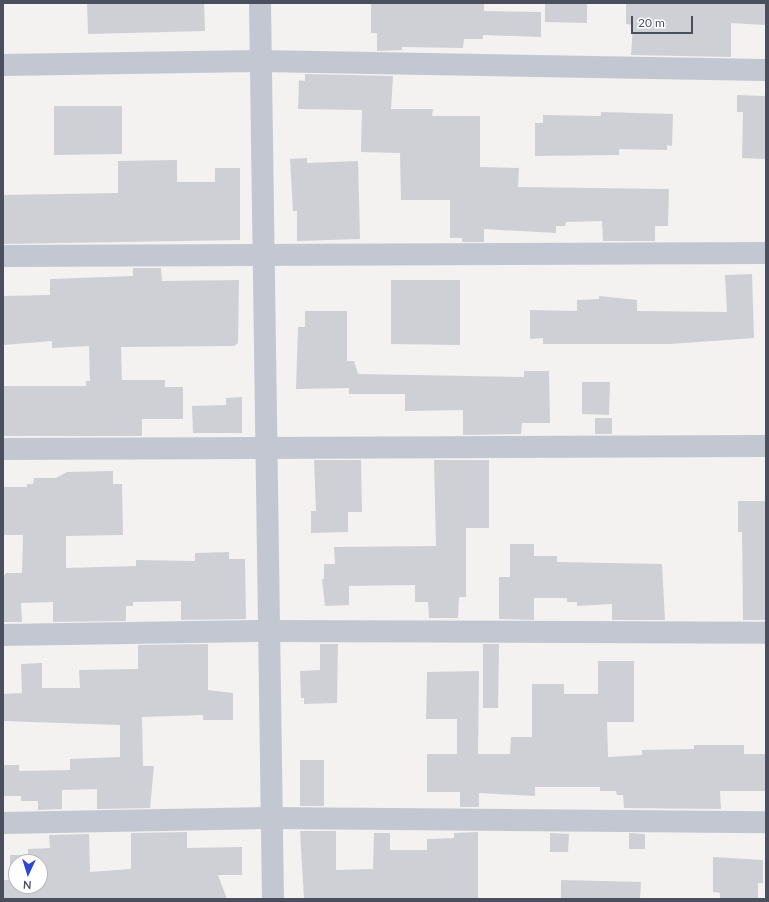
<!DOCTYPE html>
<html>
<head>
<meta charset="utf-8">
<style>
	body { margin:0 }
	#map { position:relative; width:769px; height:902px; overflow:hidden; background:#f3f2f1; font-family:Lato,sans-serif }
	div>[style] { position:absolute }
	.building>* { inset:0; background:#cfcfd6 }
	.minor>* { height:22px; margin:-11px; padding:0 11px; transform-origin:11px; border-radius:11px; background:#c3c7d1 }
	span { translate:-50% -50%; white-space:nowrap; text-align:center; line-height:1.15; -webkit-text-stroke:3px #fff; paint-order:stroke }
	.frame { position:absolute; inset:0; border:4px solid #4b4f5d; pointer-events:none }
	.north { position:absolute; left:8px; top:854px; width:40px; height:40px; box-sizing:border-box; background:#fff; border:1px solid #b7b9be; border-radius:50%; rotate:184deg; font-size:11px; font-weight:700; line-height:16px; text-align:center; color:#4b4f5d }
	.north::after { content:''; display:block; margin:auto; width:14px; height:18px; background:#2c47d2; clip-path:polygon(50% 0,100% 100%,50% 72%,0 100%) }
	.scale { position:absolute; left:631px; top:16px; width:62px; height:18px; box-sizing:border-box; border:2px solid #4b4f5d; border-top:0; padding-left:5px; font-size:12px; line-height:14px; white-space:nowrap; color:#4b4f5d; -webkit-text-stroke:3px #fff; paint-order:stroke }
</style>
</head>
<body>
<div id="map">
	<div class="building">
		<i style="clip-path:polygon(87px 3px,204px 3px,205px 31px,88px 34px)"></i>
		<i style="clip-path:polygon(371px 3px,484px 3px,484px 11px,541px 12px,541px 37px,483px 35px,483px 39px,464px 39px,463px 48px,402px 47px,402px 50px,377px 51px,377px 33px,371px 33px)"></i>
		<i style="clip-path:polygon(545px 3px,587px 3px,587px 23px,545px 22px)"></i>
		<i style="clip-path:polygon(626px 3px,766px 3px,766px 25px,731px 23px,731px 57px,631px 55px,633px 25px,626px 24px)"></i>
		<i style="clip-path:polygon(305px 74px,393px 76px,391px 109px,433px 109px,432px 116px,480px 116px,480px 167px,519px 168px,518px 187px,669px 189px,668px 226px,655px 226px,655px 241px,603px 241px,602px 221px,566px 222px,565px 226px,556px 226px,556px 233px,484px 229px,484px 242px,462px 242px,462px 238px,450px 238px,450px 200px,401px 200px,400px 153px,361px 152px,362px 110px,298px 109px,299px 80px,305px 81px)"></i>
		<i style="clip-path:polygon(737px 95px,766px 96px,766px 159px,742px 158px,743px 112px,737px 112px)"></i>
		<i style="clip-path:polygon(54px 106px,122px 106px,122px 154px,54px 155px)"></i>
		<i style="clip-path:polygon(601px 112px,673px 114px,672px 146px,667px 145px,667px 150px,619px 149px,619px 155px,535px 156px,535px 123px,543px 123px,543px 115px,601px 116px)"></i>
		<i style="clip-path:polygon(307px 158px,307px 163px,358px 161px,360px 239px,297px 241px,297px 211px,293px 211px,290px 159px)"></i>
		<i style="clip-path:polygon(177px 160px,177px 182px,215px 182px,215px 168px,240px 168px,240px 240px,3px 244px,3px 195px,118px 193px,118px 161px)"></i>
		<i style="clip-path:polygon(133px 268px,161px 268px,162px 281px,239px 280px,238px 343px,234px 346px,121px 347px,122px 380px,165px 380px,165px 387px,183px 387px,183px 419px,142px 419px,142px 436px,4px 436px,3px 386px,86px 386px,86px 381px,90px 381px,89px 346px,52px 348px,52px 341px,3px 345px,3px 296px,50px 295px,50px 279px,133px 276px)"></i>
		<i style="clip-path:polygon(752px 274px,754px 338px,670px 344px,543px 344px,543px 338px,530px 339px,530px 310px,577px 311px,577px 300px,599px 299px,599px 296px,637px 300px,637px 311px,727px 312px,725px 275px)"></i>
		<i style="clip-path:polygon(391px 280px,460px 280px,460px 345px,391px 344px)"></i>
		<i style="clip-path:polygon(305px 311px,347px 311px,347px 361px,354px 361px,358px 374px,524px 377px,524px 371px,549px 371px,550px 423px,522px 423px,521px 434px,463px 435px,463px 410px,405px 411px,405px 394px,349px 394px,349px 388px,296px 389px,298px 327px,305px 327px)"></i>
		<i style="clip-path:polygon(582px 382px,610px 382px,609px 415px,582px 414px)"></i>
		<i style="clip-path:polygon(242px 397px,242px 433px,193px 433px,192px 406px,226px 405px,226px 398px)"></i>
		<i style="clip-path:polygon(595px 418px,612px 418px,612px 434px,595px 434px)"></i>
		<i style="clip-path:polygon(314px 460px,361px 460px,362px 512px,348px 512px,348px 532px,311px 533px,311px 511px,316px 511px)"></i>
		<i style="clip-path:polygon(434px 460px,489px 460px,489px 528px,466px 528px,466px 597px,459px 597px,458px 618px,429px 618px,428px 602px,415px 602px,415px 585px,349px 586px,349px 605px,325px 606px,322px 579px,324px 579px,324px 564px,335px 564px,334px 547px,436px 546px)"></i>
		<i style="clip-path:polygon(113px 471px,113px 484px,122px 484px,123px 535px,66px 536px,66px 568px,136px 566px,136px 560px,195px 561px,195px 553px,229px 552px,229px 559px,245px 559px,246px 619px,181px 620px,181px 601px,133px 602px,133px 606px,126px 606px,126px 621px,53px 622px,53px 602px,21px 603px,22px 622px,3px 622px,3px 577px,6px 573px,22px 573px,23px 535px,3px 535px,3px 487px,27px 487px,27px 484px,33px 484px,34px 478px,56px 478px,67px 472px)"></i>
		<i style="clip-path:polygon(738px 501px,766px 501px,766px 620px,743px 620px,742px 532px,738px 532px)"></i>
		<i style="clip-path:polygon(510px 544px,534px 544px,534px 556px,557px 556px,557px 562px,662px 564px,665px 620px,612px 620px,612px 604px,577px 606px,577px 602px,567px 602px,567px 598px,534px 598px,534px 620px,499px 619px,499px 577px,510px 577px)"></i>
		<i style="clip-path:polygon(208px 644px,208px 690px,233px 693px,233px 720px,203px 720px,203px 715px,142px 717px,143px 766px,154px 766px,150px 808px,97px 809px,97px 789px,62px 790px,62px 809px,38px 810px,38px 801px,21px 801px,21px 796px,3px 796px,3px 765px,19px 765px,19px 771px,70px 770px,70px 759px,120px 757px,120px 725px,3px 721px,3px 694px,22px 693px,21px 664px,42px 663px,42px 688px,80px 688px,79px 670px,138px 669px,138px 645px)"></i>
		<i style="clip-path:polygon(320px 644px,338px 644px,337px 703px,304px 704px,304px 698px,301px 698px,300px 671px,320px 670px)"></i>
		<i style="clip-path:polygon(483px 644px,499px 644px,498px 708px,483px 708px)"></i>
		<i style="clip-path:polygon(598px 661px,634px 661px,634px 722px,607px 722px,608px 757px,642px 755px,642px 750px,694px 749px,694px 745px,744px 745px,744px 754px,766px 754px,766px 791px,720px 791px,721px 809px,624px 808px,623px 795px,617px 795px,616px 791px,600px 791px,600px 787px,535px 787px,535px 796px,479px 793px,479px 807px,460px 807px,460px 792px,427px 792px,427px 754px,457px 754px,457px 719px,426px 719px,427px 672px,479px 671px,478px 754px,510px 754px,511px 737px,532px 737px,532px 684px,564px 684px,564px 694px,598px 694px)"></i>
		<i style="clip-path:polygon(300px 760px,324px 760px,324px 806px,300px 806px)"></i>
		<i style="clip-path:polygon(300px 831px,336px 831px,336px 870px,373px 869px,374px 833px,390px 833px,390px 850px,427px 850px,427px 839px,454px 838px,454px 833px,478px 832px,478px 899px,304px 899px)"></i>
		<i style="clip-path:polygon(evenodd,187px 832px,187px 848px,242px 847px,242px 875px,218px 875px,227px 899px,3px 899px,3px 880px,10px 880px,10px 855px,28px 855px,28px 849px,50px 848px,49px 835px,89px 834px,90px 872px,131px 869px,131px 833px,187px 832px,16px 862px,40px 862px,40px 886px,16px 886px,16px 862px)"></i>
		<i style="clip-path:polygon(550px 833px,569px 834px,568px 852px,550px 852px)"></i>
		<i style="clip-path:polygon(629px 833px,645px 834px,645px 849px,629px 849px)"></i>
		<i style="clip-path:polygon(713px 857px,763px 860px,763px 883px,758px 883px,758px 899px,720px 899px,720px 893px,713px 892px)"></i>
		<i style="clip-path:polygon(561px 880px,641px 882px,640px 899px,561px 899px)"></i>
	</div>
	<div class="minor">
		<i style="left:260px;top:3px;width:896px;rotate:89.17deg"></i>
		<i style="left:3px;top:65px;width:258px;rotate:-0.9deg"></i>
		<i style="left:261px;top:61px;width:505px;rotate:1.02deg"></i>
		<i style="left:3px;top:256px;width:763px;rotate:-0.23deg"></i>
		<i style="left:3px;top:449px;width:763px;rotate:-0.23deg"></i>
		<i style="left:3px;top:635px;width:267px;rotate:-0.9deg"></i>
		<i style="left:270px;top:631px;width:496px;rotate:0.2deg"></i>
		<i style="left:3px;top:823px;width:267px;rotate:-1.1deg"></i>
		<i style="left:270px;top:818px;width:496px;rotate:0.5deg"></i>
	</div>
	<div class="frame"></div>
	<div class="north">N</div>
	<div class="scale">20 m</div>
</div>
</body>
</html>
